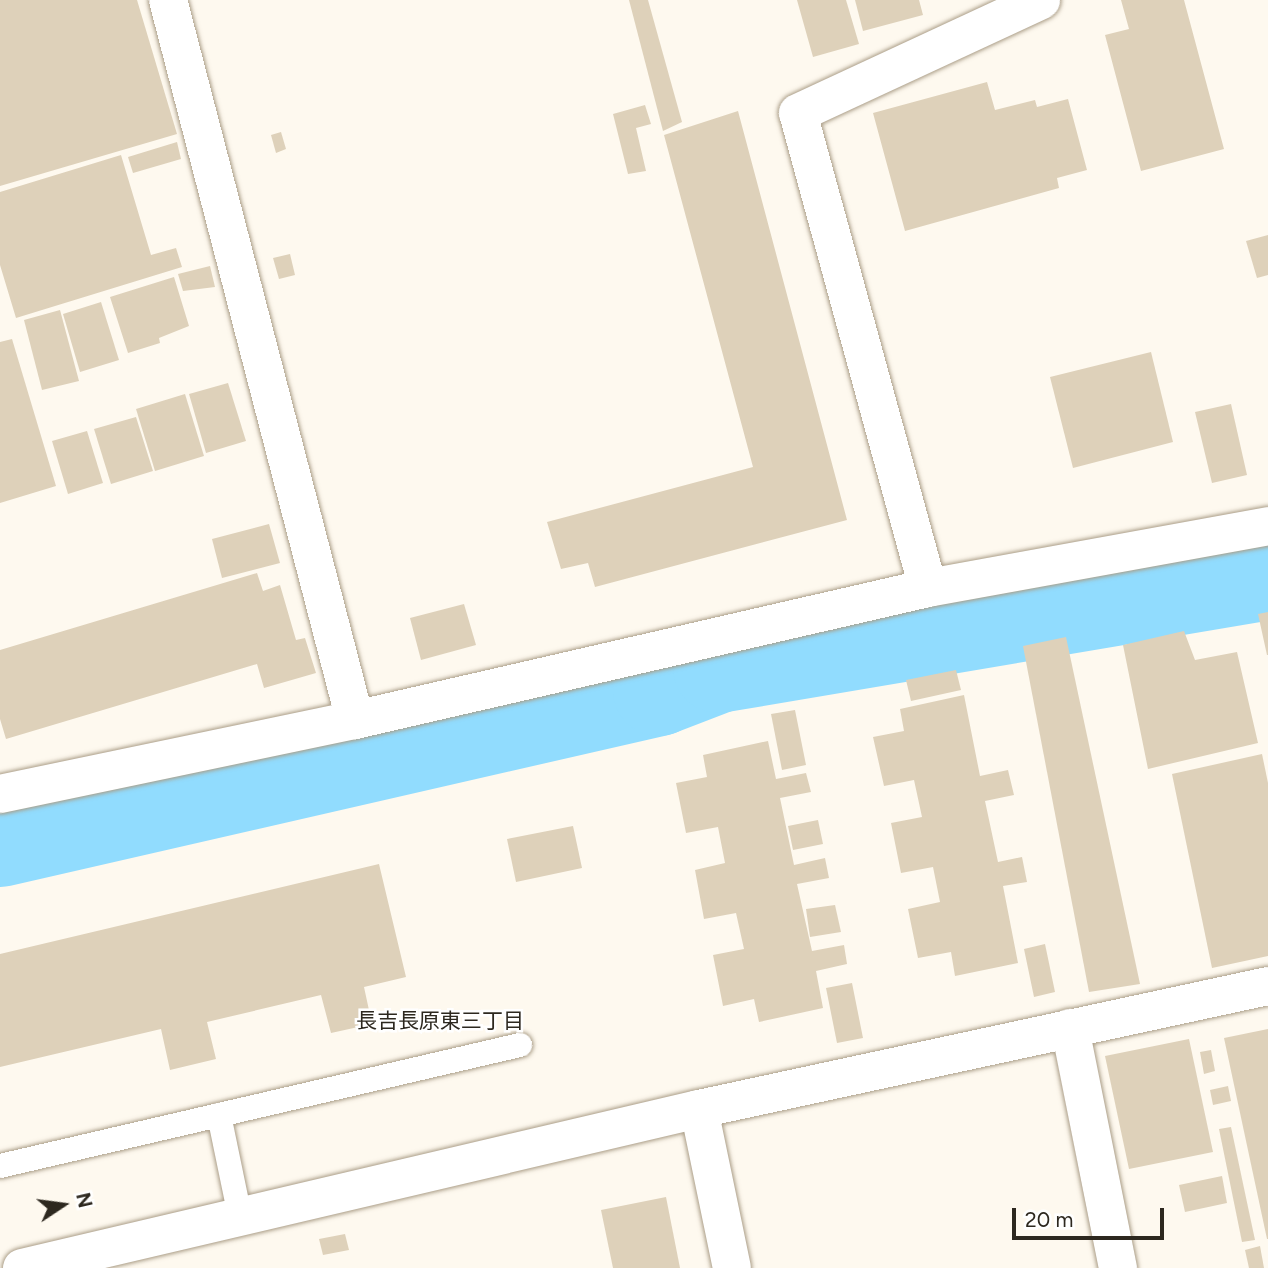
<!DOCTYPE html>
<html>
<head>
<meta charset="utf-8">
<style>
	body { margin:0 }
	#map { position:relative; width:1268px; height:1268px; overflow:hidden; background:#fef9ef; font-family:Figtree,"Noto Sans JP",sans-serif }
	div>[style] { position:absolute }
	.river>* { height:91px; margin:-45.5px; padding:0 45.5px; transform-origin:45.5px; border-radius:45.5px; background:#91dcfe }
	.building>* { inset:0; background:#ded1ba }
	.roads { filter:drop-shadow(0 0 2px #ab9e88) drop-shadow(0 0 2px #ab9e88) }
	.service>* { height:24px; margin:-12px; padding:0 12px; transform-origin:12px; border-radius:12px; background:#fff }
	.minor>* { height:38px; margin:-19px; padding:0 19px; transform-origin:19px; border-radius:19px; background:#fff }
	span { translate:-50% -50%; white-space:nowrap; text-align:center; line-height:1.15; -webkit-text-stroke:5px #fff; paint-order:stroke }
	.neighbourhood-label { font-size:21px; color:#2d281f }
	.north { position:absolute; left:28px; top:1170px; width:70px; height:70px; -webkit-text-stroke:5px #fff; paint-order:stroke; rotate:77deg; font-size:19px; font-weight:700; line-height:28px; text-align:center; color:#2d281f }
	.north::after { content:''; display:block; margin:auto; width:24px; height:32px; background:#2d281f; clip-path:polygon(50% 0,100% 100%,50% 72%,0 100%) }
	.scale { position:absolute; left:1012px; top:1208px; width:152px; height:32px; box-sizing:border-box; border:4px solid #2d281f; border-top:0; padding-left:9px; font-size:21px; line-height:24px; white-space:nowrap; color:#2d281f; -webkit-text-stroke:5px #fff; paint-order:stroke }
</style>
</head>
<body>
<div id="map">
	<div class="river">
		<i style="left:0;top:841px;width:675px;rotate:-12.92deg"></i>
		<i style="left:658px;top:690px;width:64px;rotate:-21deg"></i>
		<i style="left:718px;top:667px;width:558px;rotate:-9.6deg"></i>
	</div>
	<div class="building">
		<i style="clip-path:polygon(0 0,137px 0,177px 134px,0 186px)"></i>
		<i style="clip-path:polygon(629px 0,648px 0,682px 122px,663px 131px)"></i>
		<i style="clip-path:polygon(797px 0,846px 0,859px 44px,813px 57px)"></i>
		<i style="clip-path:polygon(855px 0,919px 0,923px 15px,863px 31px)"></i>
		<i style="clip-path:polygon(1121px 0,1184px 0,1224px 149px,1141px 171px,1105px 35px,1129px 29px)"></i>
		<i style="clip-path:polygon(987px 82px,995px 110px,1035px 100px,1037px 107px,1068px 99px,1087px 170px,1057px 178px,1059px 188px,905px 231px,873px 113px)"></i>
		<i style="clip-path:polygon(645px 105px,651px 124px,636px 128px,646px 171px,628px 174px,613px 114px)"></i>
		<i style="clip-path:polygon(738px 111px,847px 520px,595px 587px,588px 563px,561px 569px,547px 522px,753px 467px,664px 135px)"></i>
		<i style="clip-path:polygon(281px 132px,286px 149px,276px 153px,271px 135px)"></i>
		<i style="clip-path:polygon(177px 142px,181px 159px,133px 173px,128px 157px)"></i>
		<i style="clip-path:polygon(121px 155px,151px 255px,176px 248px,182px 267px,16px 318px,0 265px,0 192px)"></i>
		<i style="clip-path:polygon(1268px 235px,1268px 275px,1257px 278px,1246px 241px)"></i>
		<i style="clip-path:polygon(290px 254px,295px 275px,279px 279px,273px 258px)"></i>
		<i style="clip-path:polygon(210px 266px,215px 287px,183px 291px,178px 274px)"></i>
		<i style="clip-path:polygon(174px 277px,189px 326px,159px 338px,160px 343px,128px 353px,110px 297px)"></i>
		<i style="clip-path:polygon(101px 302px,119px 360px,80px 372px,63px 314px)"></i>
		<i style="clip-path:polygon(60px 310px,79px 381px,42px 390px,24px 320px)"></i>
		<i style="clip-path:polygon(12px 339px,56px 486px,0 503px,0 342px)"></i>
		<i style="clip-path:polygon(1151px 352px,1173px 442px,1073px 468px,1050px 377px)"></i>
		<i style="clip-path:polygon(228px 383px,246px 441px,206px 453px,189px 394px)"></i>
		<i style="clip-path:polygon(185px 394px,204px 456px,155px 471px,136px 409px)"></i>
		<i style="clip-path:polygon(1231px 404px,1247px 475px,1212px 483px,1195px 412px)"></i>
		<i style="clip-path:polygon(136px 417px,153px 471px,111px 484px,94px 429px)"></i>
		<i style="clip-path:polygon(87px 431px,103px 483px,68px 494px,52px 441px)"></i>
		<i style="clip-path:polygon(269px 524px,280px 563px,222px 578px,212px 539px)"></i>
		<i style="clip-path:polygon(257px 573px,263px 591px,280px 585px,296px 640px,305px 638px,316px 673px,264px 688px,257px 664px,6px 739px,0 719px,0 650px)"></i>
		<i style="clip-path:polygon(464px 604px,476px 645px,421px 660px,410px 618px)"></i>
		<i style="clip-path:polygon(1268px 612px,1268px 655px,1267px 655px,1258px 614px)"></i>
		<i style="clip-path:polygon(1184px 631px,1195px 660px,1237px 652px,1258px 743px,1148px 769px,1123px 645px)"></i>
		<i style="clip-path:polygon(1066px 637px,1140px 984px,1089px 992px,1023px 646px)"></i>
		<i style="clip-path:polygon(956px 670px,961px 690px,911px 701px,906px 680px)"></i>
		<i style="clip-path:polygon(964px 695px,980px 776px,1008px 770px,1014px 795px,985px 801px,998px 862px,1022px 857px,1027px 882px,1003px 886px,1018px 963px,955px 976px,951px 952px,918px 958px,908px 909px,940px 902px,933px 867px,901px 873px,891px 823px,922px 817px,914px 780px,884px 786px,873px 737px,904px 731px,900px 709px)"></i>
		<i style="clip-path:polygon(795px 710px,806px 765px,782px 770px,771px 714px)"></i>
		<i style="clip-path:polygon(768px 741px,776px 779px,806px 773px,811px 792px,780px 798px,794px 865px,825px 858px,829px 878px,797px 884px,812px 951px,844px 945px,847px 964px,816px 971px,823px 1008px,759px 1022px,754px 999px,723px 1006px,713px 955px,744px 949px,736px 913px,704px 919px,695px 870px,725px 863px,718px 827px,686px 833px,676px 783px,707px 777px,703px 755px)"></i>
		<i style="clip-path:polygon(1262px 754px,1268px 783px,1268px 956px,1212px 968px,1172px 774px)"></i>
		<i style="clip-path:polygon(818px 820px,823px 844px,793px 850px,788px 826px)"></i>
		<i style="clip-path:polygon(573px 826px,582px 868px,516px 882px,507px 839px)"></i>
		<i style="clip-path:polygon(379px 864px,406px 977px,364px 987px,372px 1024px,331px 1033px,321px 995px,207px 1022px,216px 1059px,170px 1070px,161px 1029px,0 1067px,0 954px)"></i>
		<i style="clip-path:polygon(835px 905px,841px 932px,810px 937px,806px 909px)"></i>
		<i style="clip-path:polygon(1045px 944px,1055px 992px,1034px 997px,1024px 949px)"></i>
		<i style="clip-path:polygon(852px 983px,863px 1038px,837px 1043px,826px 988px)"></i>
		<i style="clip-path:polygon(1268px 1029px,1268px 1239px,1267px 1239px,1224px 1038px)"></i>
		<i style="clip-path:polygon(1189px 1039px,1213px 1152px,1129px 1169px,1105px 1056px)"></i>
		<i style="clip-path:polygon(1211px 1050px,1215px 1071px,1204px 1074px,1200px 1052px)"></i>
		<i style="clip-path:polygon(1228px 1086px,1231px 1101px,1213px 1105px,1210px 1090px)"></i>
		<i style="clip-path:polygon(1231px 1127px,1255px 1240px,1242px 1242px,1219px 1129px)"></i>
		<i style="clip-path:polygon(1222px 1176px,1227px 1203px,1185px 1212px,1179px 1185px)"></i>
		<i style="clip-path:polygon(666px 1197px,680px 1268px,613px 1268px,601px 1210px)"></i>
		<i style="clip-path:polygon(345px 1234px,349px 1250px,323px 1255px,319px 1239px)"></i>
		<i style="clip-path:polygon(1260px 1246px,1264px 1268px,1249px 1268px,1245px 1250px)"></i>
	</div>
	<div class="roads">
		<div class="service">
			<i style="left:219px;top:1115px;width:103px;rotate:78.3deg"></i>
			<i style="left:0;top:1166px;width:534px;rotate:-13.1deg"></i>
		</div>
		<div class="minor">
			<i style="left:168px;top:0;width:744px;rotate:75.44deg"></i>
			<i style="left:928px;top:588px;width:492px;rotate:-105.3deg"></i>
			<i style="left:798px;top:113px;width:268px;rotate:-24.9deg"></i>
			<i style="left:0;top:794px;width:363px;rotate:-11.8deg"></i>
			<i style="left:355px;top:720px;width:588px;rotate:-12.97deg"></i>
			<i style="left:928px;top:588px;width:346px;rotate:-10.3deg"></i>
			<i style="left:1070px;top:1028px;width:245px;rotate:78.7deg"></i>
			<i style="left:699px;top:1109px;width:162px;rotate:78.3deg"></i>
			<i style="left:22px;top:1268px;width:695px;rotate:-13.22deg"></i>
			<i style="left:699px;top:1109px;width:582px;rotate:-12.2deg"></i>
		</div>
	</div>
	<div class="neighbourhood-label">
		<span style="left:440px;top:1021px">長吉長原東三丁目</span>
	</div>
	<div class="north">N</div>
	<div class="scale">20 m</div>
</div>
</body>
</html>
